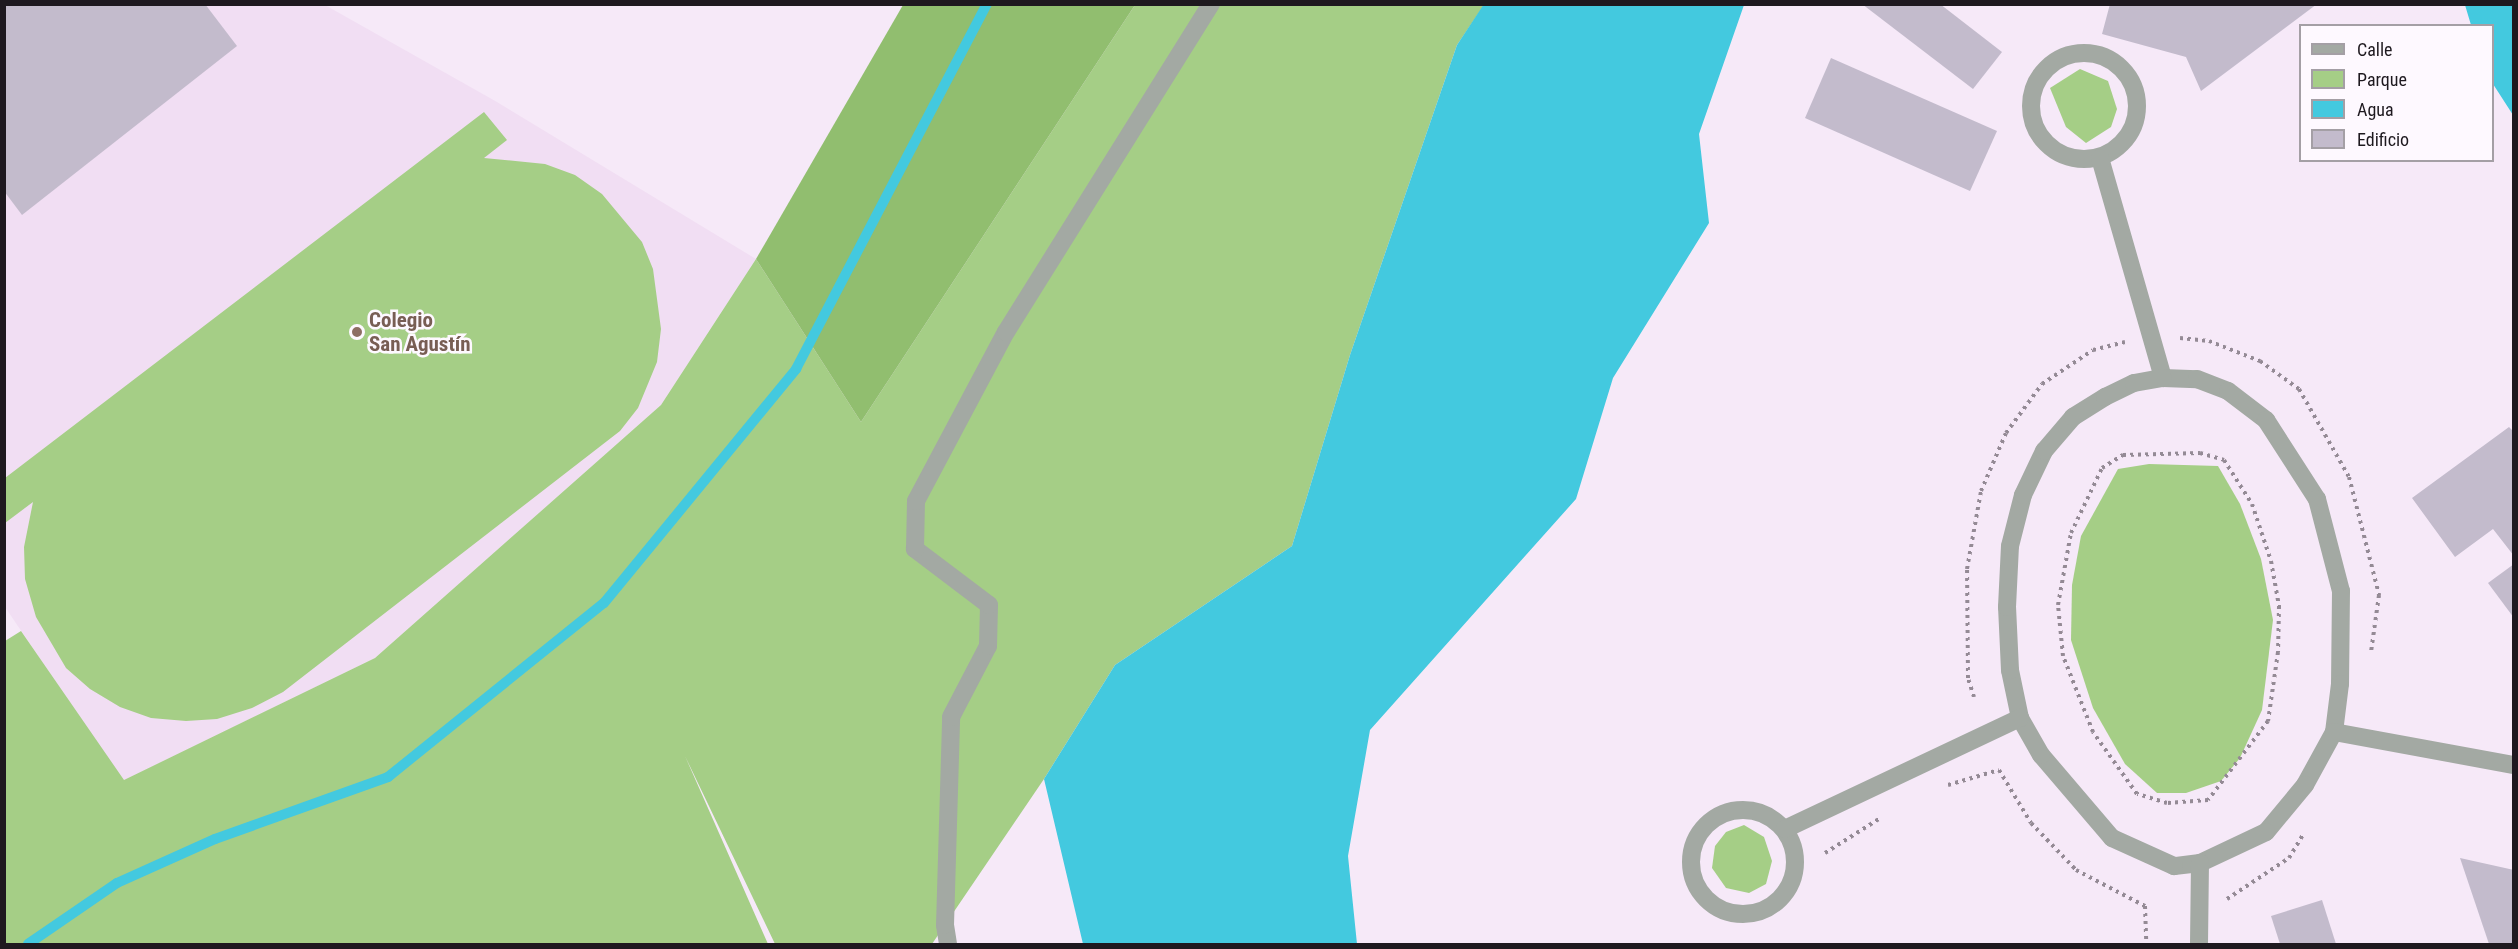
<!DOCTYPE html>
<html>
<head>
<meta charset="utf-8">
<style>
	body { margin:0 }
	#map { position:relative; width:2518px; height:949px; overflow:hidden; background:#f6e9f8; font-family:"Roboto Condensed",sans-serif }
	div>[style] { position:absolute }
	.built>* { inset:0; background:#f1def3 }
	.green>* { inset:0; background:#a5ce86 }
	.forest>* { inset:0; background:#91be6f }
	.water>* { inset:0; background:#43c9df }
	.stream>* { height:10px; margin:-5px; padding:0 5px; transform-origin:5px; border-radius:5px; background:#43c9df }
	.building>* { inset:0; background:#c3bbcc }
	.path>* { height:4px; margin-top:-2px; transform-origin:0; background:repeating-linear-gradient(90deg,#948a95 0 3px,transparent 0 7.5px) }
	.minor>* { height:18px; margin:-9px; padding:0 9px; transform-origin:9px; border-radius:9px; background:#a3a9a3 }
	.minor>.ring { margin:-9px; padding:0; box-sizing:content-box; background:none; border:18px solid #a3a9a3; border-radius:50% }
	.dots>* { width:16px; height:16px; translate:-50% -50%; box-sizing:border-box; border:3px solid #fef9ff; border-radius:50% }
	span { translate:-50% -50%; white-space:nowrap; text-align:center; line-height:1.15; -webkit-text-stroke:5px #fef9ff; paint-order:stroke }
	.education-label { font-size:21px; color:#785e54; font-weight:700 }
	.left { translate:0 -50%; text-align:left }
	.frame { position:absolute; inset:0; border:6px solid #1e191f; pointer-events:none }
	.legend { position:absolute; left:2299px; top:24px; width:195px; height:138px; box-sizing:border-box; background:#fef9ff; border:2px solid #a49fa5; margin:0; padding:8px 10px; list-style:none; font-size:18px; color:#1e191f }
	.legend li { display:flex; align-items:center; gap:12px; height:30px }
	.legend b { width:30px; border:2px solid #a49fa5 }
</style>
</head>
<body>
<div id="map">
	<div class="built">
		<i style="clip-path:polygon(4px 5px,325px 5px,497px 102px,756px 259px,661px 405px,375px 658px,123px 781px,5px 607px)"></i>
	</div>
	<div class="green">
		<i style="clip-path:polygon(1135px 5px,1484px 5px,1457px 45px,1350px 355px,1292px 546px,1115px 665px,1044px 779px,932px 944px,775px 944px,685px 756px,768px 944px,5px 944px,5px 641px,21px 631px,124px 780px,375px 658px,661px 405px,756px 259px,861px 422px)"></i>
		<i style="clip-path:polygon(2080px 69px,2108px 81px,2117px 109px,2111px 127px,2086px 143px,2066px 127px,2050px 88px)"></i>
		<i style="clip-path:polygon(484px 112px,507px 140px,484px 158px,545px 164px,575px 175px,602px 194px,642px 242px,653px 269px,661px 329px,657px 362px,638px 408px,620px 431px,283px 692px,252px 708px,217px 719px,186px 721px,151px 718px,120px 707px,90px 689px,66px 668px,36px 617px,25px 579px,24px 547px,33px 502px,5px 523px,5px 478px)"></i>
		<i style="clip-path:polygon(2149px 464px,2218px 466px,2240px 504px,2261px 559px,2273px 620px,2262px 710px,2240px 758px,2221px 781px,2186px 793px,2157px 793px,2125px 764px,2093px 708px,2071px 640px,2072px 585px,2081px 536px,2118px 469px)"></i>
		<i style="clip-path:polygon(1744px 825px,1764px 837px,1772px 861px,1766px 884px,1749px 893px,1726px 888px,1712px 868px,1715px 846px,1726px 832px)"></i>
	</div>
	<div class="forest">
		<i style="clip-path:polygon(903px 5px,1135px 5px,861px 422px,756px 259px)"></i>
	</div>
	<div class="water">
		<i style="clip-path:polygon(1484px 4px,1744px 5px,1699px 134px,1709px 223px,1613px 378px,1576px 499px,1370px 730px,1348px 856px,1357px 944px,1083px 944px,1044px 779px,1115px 665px,1292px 546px,1350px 355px,1457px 45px)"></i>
		<i style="clip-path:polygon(2465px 5px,2513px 5px,2513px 115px,2493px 84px,2492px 26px,2471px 25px)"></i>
	</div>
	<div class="stream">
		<i style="left:28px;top:944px;width:108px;rotate:-34.4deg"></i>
		<i style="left:117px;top:883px;width:107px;rotate:-24.2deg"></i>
		<i style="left:215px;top:839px;width:184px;rotate:-19.7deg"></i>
		<i style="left:388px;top:777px;width:277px;rotate:-38.9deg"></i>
		<i style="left:604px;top:603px;width:303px;rotate:-50.6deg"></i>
		<i style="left:796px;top:369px;width:412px;rotate:-62.4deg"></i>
	</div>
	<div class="building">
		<i style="clip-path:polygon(4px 4px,205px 4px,237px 46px,22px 215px,4px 191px)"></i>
		<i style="clip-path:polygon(1862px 4px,1940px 4px,2002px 52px,1973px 89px)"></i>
		<i style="clip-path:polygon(2110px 4px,2317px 4px,2201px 91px,2186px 57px,2102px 34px)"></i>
		<i style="clip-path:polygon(1831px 58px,1997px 131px,1970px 191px,1805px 118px)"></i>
		<i style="clip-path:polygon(2509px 427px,2514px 432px,2514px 556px,2493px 529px,2455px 557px,2412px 498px)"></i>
		<i style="clip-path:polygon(2514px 564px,2514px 618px,2488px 583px)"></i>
		<i style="clip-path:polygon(2460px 858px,2514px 870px,2514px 944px,2489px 944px)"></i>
		<i style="clip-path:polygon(2322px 900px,2336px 944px,2280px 944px,2271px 916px)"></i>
	</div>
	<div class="path">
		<i style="left:2180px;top:338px;width:29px;rotate:6deg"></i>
		<i style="left:2209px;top:341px;width:55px;rotate:21.4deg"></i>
		<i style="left:2260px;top:361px;width:48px;rotate:35.7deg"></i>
		<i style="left:2299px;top:389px;width:101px;rotate:60.4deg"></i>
		<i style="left:2349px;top:477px;width:122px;rotate:75.7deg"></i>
		<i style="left:2379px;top:595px;width:58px;rotate:98deg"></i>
		<i style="left:2200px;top:453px;width:25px;rotate:16deg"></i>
		<i style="left:2224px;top:460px;width:52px;rotate:57.5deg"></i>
		<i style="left:2252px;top:504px;width:60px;rotate:71.6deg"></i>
		<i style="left:2271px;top:561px;width:46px;rotate:79.9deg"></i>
		<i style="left:2279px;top:606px;width:46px;rotate:91.2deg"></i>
		<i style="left:2278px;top:652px;width:70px;rotate:98.2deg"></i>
		<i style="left:2268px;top:721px;width:99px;rotate:127.2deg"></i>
		<i style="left:2208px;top:800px;width:41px;rotate:175.8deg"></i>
		<i style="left:2167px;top:803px;width:31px;rotate:-163deg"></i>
		<i style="left:2137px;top:794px;width:76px;rotate:-125.4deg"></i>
		<i style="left:2093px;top:732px;width:82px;rotate:-111.5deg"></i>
		<i style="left:2063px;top:656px;width:51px;rotate:-95.6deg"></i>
		<i style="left:2058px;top:605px;width:73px;rotate:-79.8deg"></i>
		<i style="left:2071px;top:533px;width:72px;rotate:-64.5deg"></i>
		<i style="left:2102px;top:468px;width:25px;rotate:-32deg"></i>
		<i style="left:2123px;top:455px;width:77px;rotate:-1.5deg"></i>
		<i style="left:1974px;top:697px;width:20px;rotate:-108deg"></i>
		<i style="left:1968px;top:678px;width:109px;rotate:-90.5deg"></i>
		<i style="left:1967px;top:569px;width:79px;rotate:-79.8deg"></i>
		<i style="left:1981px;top:491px;width:63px;rotate:-66.7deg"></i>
		<i style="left:2006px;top:433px;width:61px;rotate:-53.7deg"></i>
		<i style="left:2042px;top:384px;width:61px;rotate:-33.7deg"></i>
		<i style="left:2093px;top:350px;width:33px;rotate:-14deg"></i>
		<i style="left:1948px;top:785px;width:53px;rotate:-16.4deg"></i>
		<i style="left:1999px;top:770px;width:62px;rotate:58.9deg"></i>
		<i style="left:2031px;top:823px;width:65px;rotate:46.2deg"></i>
		<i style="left:2076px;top:870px;width:78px;rotate:27.6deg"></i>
		<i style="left:2145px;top:906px;width:38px;rotate:88deg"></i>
		<i style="left:1825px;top:853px;width:67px;rotate:-32.3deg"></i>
		<i style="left:2227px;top:899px;width:74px;rotate:-33.5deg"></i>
		<i style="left:2289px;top:858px;width:29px;rotate:-59deg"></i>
	</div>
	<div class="minor">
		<i class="ring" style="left:2031px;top:53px;width:88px;height:88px"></i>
		<i style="left:2100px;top:158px;width:229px;rotate:74deg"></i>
		<i style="left:2163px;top:378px;width:34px;rotate:2deg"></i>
		<i style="left:2197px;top:379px;width:33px;rotate:21deg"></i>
		<i style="left:2228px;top:391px;width:48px;rotate:37.3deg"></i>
		<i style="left:2266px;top:420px;width:94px;rotate:57.2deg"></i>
		<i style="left:2317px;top:499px;width:95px;rotate:75.4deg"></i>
		<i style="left:2341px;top:591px;width:93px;rotate:90.6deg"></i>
		<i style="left:2340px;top:684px;width:48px;rotate:97.1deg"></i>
		<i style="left:2334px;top:732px;width:60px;rotate:118.7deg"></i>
		<i style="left:2305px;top:785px;width:61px;rotate:129.7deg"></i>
		<i style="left:2266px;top:832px;width:73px;rotate:154.8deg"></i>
		<i style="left:2200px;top:863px;width:26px;rotate:173deg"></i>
		<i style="left:2174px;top:866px;width:68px;rotate:-155.7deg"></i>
		<i style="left:2112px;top:838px;width:109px;rotate:-130.5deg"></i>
		<i style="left:2041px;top:755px;width:43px;rotate:-119.6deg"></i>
		<i style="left:2020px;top:718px;width:49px;rotate:-101.8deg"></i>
		<i style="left:2010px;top:670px;width:63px;rotate:-92.7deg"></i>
		<i style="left:2007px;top:607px;width:61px;rotate:-87.2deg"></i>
		<i style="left:2010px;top:546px;width:53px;rotate:-75.7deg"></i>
		<i style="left:2023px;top:495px;width:49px;rotate:-64.5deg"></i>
		<i style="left:2044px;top:451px;width:45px;rotate:-49.5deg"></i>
		<i style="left:2073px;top:417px;width:38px;rotate:-32deg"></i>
		<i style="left:2105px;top:397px;width:32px;rotate:-26deg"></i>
		<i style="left:2134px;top:383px;width:29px;rotate:-10deg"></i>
		<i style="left:2334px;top:732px;width:183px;rotate:10.4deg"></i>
		<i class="ring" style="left:1691px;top:810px;width:86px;height:86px"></i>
		<i style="left:1785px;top:829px;width:260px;rotate:-25.3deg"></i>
		<i style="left:948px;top:944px;width:19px;rotate:-99deg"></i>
		<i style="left:945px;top:925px;width:208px;rotate:-88.3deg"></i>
		<i style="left:951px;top:717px;width:80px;rotate:-62.5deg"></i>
		<i style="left:988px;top:646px;width:41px;rotate:-88.6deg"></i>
		<i style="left:989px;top:605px;width:93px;rotate:-142.9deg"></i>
		<i style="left:915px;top:549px;width:48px;rotate:-88.8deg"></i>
		<i style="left:916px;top:501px;width:191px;rotate:-62deg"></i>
		<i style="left:1006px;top:332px;width:387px;rotate:-58deg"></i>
		<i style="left:2199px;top:944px;width:81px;rotate:-89.3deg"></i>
	</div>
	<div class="dots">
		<i style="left:357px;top:332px;background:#8d6e63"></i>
	</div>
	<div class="education-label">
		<span class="left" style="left:369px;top:332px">Colegio<br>San Agustín</span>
	</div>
	<div class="frame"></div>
	<ul class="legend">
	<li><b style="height:8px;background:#a3a9a3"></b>Calle</li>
	<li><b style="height:16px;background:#a5ce86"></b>Parque</li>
	<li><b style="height:16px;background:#43c9df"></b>Agua</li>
	<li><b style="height:16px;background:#c3bbcc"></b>Edificio</li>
	</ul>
</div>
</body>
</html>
